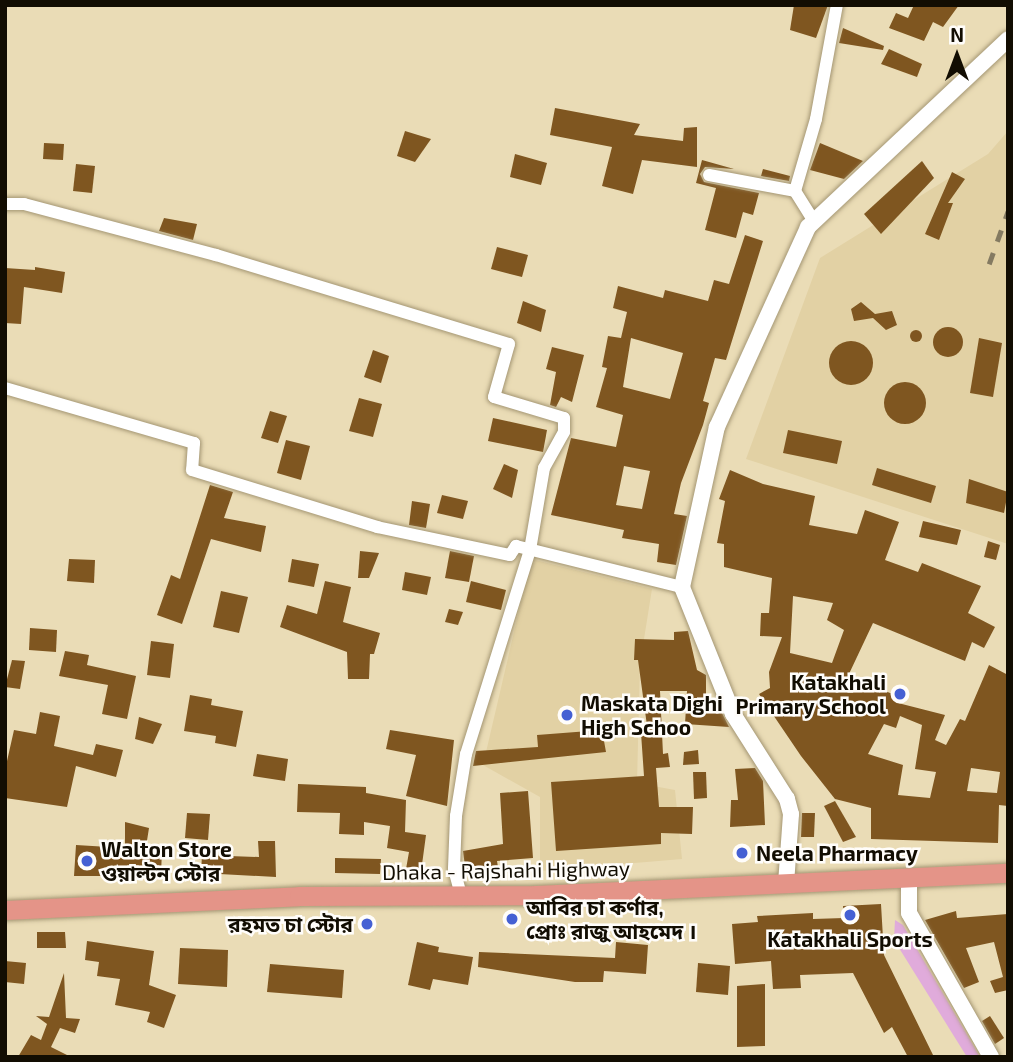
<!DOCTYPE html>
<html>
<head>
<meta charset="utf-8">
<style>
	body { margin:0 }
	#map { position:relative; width:1013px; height:1062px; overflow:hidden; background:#eadcb6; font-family:"Exo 2","Noto Sans Bengali",sans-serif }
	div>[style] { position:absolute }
	.built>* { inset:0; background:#e2d1a4 }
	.water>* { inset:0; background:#e0abdb }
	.building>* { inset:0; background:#7f5620 }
	.round { border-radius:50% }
	.roads { filter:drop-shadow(0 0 2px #a49673) drop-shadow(0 0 2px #a49673) }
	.minor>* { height:12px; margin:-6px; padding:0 6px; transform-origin:6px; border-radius:6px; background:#fff }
	.tertiary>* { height:16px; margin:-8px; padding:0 8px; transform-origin:8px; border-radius:8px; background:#fff }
	.trunk>* { height:19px; margin:-9.5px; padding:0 9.5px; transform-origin:9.5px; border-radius:9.5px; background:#e49488 }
	.rail>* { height:4.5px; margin-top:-2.25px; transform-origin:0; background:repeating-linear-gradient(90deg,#847a61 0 12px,transparent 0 24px) }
	.dots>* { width:19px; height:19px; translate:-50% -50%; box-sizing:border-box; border:4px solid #fffdfa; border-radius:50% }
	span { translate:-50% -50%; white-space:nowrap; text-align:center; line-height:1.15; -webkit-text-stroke:5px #fffdfa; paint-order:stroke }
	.poi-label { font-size:21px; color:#120d02; font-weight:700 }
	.right { translate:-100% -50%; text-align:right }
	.left { translate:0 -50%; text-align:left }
	.street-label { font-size:21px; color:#120d02 }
	.frame { position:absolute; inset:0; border:7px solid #120d02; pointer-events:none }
	.north { position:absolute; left:922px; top:21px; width:70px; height:70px; -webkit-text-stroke:5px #fffdfa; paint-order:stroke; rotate:0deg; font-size:19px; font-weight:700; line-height:28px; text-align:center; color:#120d02 }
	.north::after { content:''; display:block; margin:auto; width:24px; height:32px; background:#120d02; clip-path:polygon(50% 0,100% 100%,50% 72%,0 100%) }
</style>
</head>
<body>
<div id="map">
	<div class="built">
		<i style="clip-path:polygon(1008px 131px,1008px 544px,746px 459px,820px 258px,988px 154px)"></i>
		<i style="clip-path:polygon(531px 559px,652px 589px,640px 664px,637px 783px,675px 790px,682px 859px,540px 871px,540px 797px,483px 765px)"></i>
	</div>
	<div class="water">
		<i style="clip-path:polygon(895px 920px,903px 925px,980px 1057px,967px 1057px,894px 940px)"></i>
	</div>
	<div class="building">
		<i style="clip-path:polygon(794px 5px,828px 5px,816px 38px,790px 30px)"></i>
		<i style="clip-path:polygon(914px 5px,959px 5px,943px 27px,933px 22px,924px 41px,889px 28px,896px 13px,908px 18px)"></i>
		<i style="clip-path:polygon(843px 28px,884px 46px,883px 50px,839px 43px)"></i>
		<i style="clip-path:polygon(889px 49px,922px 64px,917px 77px,881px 64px)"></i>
		<i style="clip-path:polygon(555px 108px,640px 124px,634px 135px,683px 141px,684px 128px,697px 127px,697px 167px,642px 160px,633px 194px,602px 186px,612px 147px,550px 135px)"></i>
		<i style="clip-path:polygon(405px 131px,431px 139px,415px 162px,397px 156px)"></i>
		<i style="clip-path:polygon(44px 143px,64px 144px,63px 160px,43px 159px)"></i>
		<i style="clip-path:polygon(820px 143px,863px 161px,844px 179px,810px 170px)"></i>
		<i style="clip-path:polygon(515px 154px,547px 163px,541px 185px,510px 177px)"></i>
		<i style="clip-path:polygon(702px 160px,734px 169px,705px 167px,700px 174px,704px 182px,759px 193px,753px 215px,743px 212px,736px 238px,705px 230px,716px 188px,696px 183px)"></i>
		<i style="clip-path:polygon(922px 161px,934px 178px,881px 234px,864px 214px)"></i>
		<i style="clip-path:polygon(76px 164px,95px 166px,92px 193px,73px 191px)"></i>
		<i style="clip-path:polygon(763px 169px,790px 176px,789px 181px,761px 176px)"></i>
		<i style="clip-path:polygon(952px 172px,965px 179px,948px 203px,953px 203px,939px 240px,925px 234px)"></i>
		<i style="clip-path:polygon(164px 218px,197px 224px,193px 240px,159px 231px)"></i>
		<i style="clip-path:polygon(evenodd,745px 235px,763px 241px,726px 360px,715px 358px,703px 401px,709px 403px,703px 425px,681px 483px,674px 514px,687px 516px,676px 565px,657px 562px,659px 544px,622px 538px,624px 530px,551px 515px,571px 438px,616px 447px,623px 415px,596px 407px,607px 368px,602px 367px,608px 336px,621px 338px,627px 312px,613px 308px,618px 286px,663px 298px,665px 290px,708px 301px,714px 280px,729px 284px,745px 235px,631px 338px,683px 353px,670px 399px,623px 387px,631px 338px,745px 235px,624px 466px,650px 471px,642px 509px,616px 505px,624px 466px)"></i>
		<i style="clip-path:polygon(497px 247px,528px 255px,522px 277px,491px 269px)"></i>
		<i style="clip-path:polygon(35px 267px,65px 272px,62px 293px,24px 287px,21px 324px,5px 323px,5px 268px,35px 270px)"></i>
		<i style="clip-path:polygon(523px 301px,546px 310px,541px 332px,517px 323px)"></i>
		<i style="clip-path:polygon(861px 302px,875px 314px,892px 311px,897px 325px,886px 330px,873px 318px,854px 321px,851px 309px)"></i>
		<i class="round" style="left:933px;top:327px;width:30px;height:30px"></i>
		<i class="round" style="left:910px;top:330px;width:12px;height:12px"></i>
		<i style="clip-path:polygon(979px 338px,1002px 343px,993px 397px,970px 393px)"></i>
		<i class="round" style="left:829px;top:341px;width:44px;height:44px"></i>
		<i style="clip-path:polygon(552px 347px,584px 355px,572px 402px,561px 397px,556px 407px,550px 405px,556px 372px,546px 369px)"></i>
		<i style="clip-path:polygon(373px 350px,389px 356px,381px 383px,364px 377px)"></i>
		<i class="round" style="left:884px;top:382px;width:42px;height:42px"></i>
		<i style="clip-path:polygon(359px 398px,382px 404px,373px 437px,349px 431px)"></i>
		<i style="clip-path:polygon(270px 411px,287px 416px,278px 443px,261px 438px)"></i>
		<i style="clip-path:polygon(493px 418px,547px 430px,543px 452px,488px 441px)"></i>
		<i style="clip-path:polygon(788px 430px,842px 441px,837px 464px,783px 453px)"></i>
		<i style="clip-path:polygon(286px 440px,310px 446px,301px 480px,277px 473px)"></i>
		<i style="clip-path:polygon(504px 464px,518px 470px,512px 498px,493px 489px)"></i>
		<i style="clip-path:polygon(877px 468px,936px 486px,931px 503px,872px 485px)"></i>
		<i style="clip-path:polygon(evenodd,730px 470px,763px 484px,815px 496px,809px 525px,857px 534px,865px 510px,899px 522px,885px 560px,918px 572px,922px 563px,981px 586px,968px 613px,995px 627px,984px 648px,972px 642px,965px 661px,873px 623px,848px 676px,900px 697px,898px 703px,945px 715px,935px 740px,946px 745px,960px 719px,965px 721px,989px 665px,1008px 675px,1008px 806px,999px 805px,998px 843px,871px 839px,871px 808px,835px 799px,801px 756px,759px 694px,770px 688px,769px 672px,782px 637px,760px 636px,761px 613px,769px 613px,772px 578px,724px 567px,724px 544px,717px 543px,725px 501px,719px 499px,730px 470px,793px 596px,833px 603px,827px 620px,844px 630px,832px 663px,790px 653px,793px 596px,730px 470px,900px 716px,922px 725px,915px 769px,936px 772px,930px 798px,898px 795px,903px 765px,868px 754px,884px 724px,896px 728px,900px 716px,730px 470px,971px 768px,1000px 772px,997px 793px,967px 791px,971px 768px)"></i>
		<i style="clip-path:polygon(969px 479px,1008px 492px,1004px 513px,966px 503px)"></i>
		<i style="clip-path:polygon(210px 485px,233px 492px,224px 518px,266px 526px,261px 552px,211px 539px,182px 624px,157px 615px,171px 575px,180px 579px)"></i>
		<i style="clip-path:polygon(442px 495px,468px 501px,463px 519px,437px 513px)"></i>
		<i style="clip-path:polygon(412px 501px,430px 504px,426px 528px,409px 525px)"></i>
		<i style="clip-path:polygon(923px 521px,961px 530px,957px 545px,919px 537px)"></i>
		<i style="clip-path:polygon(988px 541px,1000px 545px,996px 560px,984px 557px)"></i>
		<i style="clip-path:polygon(360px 551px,379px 553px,369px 578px,358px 578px)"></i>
		<i style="clip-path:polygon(450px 551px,474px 556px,469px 582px,445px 578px)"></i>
		<i style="clip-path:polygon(69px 559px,95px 560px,94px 583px,67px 581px)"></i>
		<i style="clip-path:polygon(292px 559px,319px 564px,314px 587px,288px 582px)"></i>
		<i style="clip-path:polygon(405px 572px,431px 577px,427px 595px,402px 590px)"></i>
		<i style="clip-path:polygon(325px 581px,351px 587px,343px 622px,380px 633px,374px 654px,370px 654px,369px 679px,348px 679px,347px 652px,280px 627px,287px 605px,317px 614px)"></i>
		<i style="clip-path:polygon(471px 581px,506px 590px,501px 610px,466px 602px)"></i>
		<i style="clip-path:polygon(221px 591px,248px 597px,239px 633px,213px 627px)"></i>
		<i style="clip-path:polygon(449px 609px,463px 612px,458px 625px,445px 622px)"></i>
		<i style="clip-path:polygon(30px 628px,57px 630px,56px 652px,29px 650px)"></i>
		<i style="clip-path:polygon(688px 631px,697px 670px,706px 675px,706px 703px,717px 703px,729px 727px,685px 724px,687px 691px,660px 691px,663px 754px,668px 753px,670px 767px,656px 768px,659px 807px,693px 807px,692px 834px,661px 833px,661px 844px,556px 851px,551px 782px,644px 776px,641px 733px,648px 733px,638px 660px,634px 660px,635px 639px,674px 640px,674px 632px)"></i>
		<i style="clip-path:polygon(151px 641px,174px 644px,170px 678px,147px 675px)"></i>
		<i style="clip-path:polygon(65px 651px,89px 655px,87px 665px,136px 676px,127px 719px,102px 714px,108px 685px,59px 676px)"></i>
		<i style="clip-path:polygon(12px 660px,25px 661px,20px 689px,5px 687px)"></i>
		<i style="clip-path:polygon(190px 695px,212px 699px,211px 705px,243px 711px,236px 747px,215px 743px,216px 736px,184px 731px)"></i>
		<i style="clip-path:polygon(40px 712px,60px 716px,54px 746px,93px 755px,96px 744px,123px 750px,116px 777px,76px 766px,67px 807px,5px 798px,5px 770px,14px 730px,36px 734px)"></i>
		<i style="clip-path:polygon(139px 717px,162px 724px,153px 744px,135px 739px)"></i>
		<i style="clip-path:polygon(390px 730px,454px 740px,447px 806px,406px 796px,416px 755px,386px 749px)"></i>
		<i style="clip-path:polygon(602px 730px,606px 752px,473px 766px,476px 751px,538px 747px,537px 735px)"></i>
		<i style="clip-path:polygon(698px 750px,699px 764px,683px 765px,684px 752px)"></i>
		<i style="clip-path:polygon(257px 754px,288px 759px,285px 781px,253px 776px)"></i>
		<i style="clip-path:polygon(755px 768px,763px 781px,765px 825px,730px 827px,731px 800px,738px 800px,735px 769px)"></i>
		<i style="clip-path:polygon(693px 772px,706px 772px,707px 798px,694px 799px)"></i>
		<i style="clip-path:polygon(298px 784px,366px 787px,366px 793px,406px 800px,405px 832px,426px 835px,421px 872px,406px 869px,409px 852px,387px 848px,390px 826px,364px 822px,364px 835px,339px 834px,340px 813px,297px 812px)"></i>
		<i style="clip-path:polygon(528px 791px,533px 858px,497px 861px,499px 873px,466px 874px,463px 851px,503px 844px,500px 793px)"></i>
		<i style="clip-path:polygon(835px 801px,856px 837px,843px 842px,824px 806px)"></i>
		<i style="clip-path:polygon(187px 813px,210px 814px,208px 840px,185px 838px)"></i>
		<i style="clip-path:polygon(802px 813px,815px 813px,814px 837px,801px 837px)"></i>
		<i style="clip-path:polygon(125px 822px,149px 828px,146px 847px,162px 848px,161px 876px,74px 876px,76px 845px,125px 848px)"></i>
		<i style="clip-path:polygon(258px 841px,275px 841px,276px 877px,201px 873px,202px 855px,259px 857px)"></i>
		<i style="clip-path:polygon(335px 858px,381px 859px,380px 874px,335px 873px)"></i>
		<i style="clip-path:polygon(881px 904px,884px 955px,934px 1057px,908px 1057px,892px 1027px,884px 1033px,853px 973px,800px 975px,801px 988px,773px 989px,771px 961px,735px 964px,732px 924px,758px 922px,757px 916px,813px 913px,813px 919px,844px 918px,843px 906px)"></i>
		<i style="clip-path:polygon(956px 911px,957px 918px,1008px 914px,1008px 990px,995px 993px,990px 981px,1003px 977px,994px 942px,966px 948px,979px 982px,964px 988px,925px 920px)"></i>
		<i style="clip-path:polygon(37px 932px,65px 932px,66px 948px,37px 948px)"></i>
		<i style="clip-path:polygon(87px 941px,154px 951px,149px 985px,176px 995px,164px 1028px,147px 1022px,150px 1012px,115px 1005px,120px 979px,97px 976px,99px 962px,85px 960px)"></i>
		<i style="clip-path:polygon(417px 942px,439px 947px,438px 952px,473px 957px,468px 985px,433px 979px,430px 990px,408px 985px)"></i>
		<i style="clip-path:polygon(616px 942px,648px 945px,646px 974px,604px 971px,603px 982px,575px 982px,478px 967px,479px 952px,615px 958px)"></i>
		<i style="clip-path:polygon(180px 948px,228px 950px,227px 987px,178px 984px)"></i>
		<i style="clip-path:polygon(5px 961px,26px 963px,24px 984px,5px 982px)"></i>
		<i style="clip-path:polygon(698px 963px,730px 966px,728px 995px,696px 992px)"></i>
		<i style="clip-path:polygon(270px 964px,344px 970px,342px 998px,267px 992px)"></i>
		<i style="clip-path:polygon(64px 973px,66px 1018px,80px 1019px,75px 1033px,60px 1028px,51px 1047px,71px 1057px,18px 1057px,31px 1035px,41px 1040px,47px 1024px,36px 1016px,49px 1017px)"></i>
		<i style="clip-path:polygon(765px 984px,765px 1046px,737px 1047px,737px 986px)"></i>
		<i style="clip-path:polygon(990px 1016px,1004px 1038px,995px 1044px,982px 1021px)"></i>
	</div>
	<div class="roads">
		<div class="minor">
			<i style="left:709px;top:175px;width:87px;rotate:10.5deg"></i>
			<i style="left:795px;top:191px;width:75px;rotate:-73.7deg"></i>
			<i style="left:816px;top:119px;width:116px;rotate:-79.6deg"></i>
			<i style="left:795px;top:191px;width:36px;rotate:58deg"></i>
			<i style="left:5px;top:204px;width:19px"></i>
			<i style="left:24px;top:204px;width:199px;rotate:14.9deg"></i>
			<i style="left:216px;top:255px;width:306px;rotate:16.9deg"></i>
			<i style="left:509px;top:344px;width:55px;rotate:105.8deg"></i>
			<i style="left:494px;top:397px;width:73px;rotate:16.7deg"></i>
			<i style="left:564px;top:418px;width:14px;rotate:90deg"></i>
			<i style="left:564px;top:432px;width:41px;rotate:119.1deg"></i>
			<i style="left:544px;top:468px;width:83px;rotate:99.7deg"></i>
			<i style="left:530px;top:550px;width:214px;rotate:107.4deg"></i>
			<i style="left:466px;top:754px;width:63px;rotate:99.2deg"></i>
			<i style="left:456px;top:816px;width:53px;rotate:92.2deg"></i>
			<i style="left:454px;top:869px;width:27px;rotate:75deg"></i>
			<i style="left:5px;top:388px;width:197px;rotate:16.2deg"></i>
			<i style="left:194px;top:443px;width:27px;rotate:94deg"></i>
			<i style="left:192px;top:470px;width:194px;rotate:17.1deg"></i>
			<i style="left:377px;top:527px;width:136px;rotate:11.9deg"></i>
			<i style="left:510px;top:555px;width:11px;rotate:-56deg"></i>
			<i style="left:516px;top:546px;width:171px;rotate:13.9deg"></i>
		</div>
		<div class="tertiary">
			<i style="left:909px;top:878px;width:35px;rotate:90deg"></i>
			<i style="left:909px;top:913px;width:166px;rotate:60.3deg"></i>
			<i style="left:786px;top:884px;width:70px;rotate:-85.9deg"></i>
			<i style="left:791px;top:814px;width:16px;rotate:-105deg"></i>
			<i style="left:787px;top:799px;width:101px;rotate:-122.4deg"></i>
			<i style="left:733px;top:714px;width:137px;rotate:-111.9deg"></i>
			<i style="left:682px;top:587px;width:164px;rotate:-77.7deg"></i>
			<i style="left:717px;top:427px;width:220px;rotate:-65.5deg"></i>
			<i style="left:808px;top:227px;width:274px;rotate:-43.2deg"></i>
		</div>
		<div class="trunk">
			<i style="left:5px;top:910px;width:294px;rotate:-2.7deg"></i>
			<i style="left:299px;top:896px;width:236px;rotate:-0.2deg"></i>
			<i style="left:535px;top:895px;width:474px;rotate:-2.7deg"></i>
		</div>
	</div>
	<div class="rail">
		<i style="left:989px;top:264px;width:56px;rotate:-70.3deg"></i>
	</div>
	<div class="dots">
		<i style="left:900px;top:694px;background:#4560d3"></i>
		<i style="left:567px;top:715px;background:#4560d3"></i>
		<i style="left:742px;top:853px;background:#4560d3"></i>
		<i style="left:87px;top:861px;background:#4560d3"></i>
		<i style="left:850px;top:915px;background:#4560d3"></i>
		<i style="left:512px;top:919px;background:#4560d3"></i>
		<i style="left:367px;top:924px;background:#4560d3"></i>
	</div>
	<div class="poi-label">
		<span class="right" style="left:886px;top:694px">Katakhali<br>Primary School</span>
		<span class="left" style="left:581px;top:715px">Maskata Dighi<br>High Schoo</span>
		<span class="left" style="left:101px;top:861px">Walton Store<br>ওয়াল্টন স্টোর</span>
		<span class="left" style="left:756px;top:853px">Neela Pharmacy</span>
		<span class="left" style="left:526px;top:919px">আবির চা কর্ণার,<br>প্রোঃ রাজু আহমেদ ।</span>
		<span class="right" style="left:353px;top:924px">রহমত চা স্টোর</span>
		<span style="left:850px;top:939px">Katakhali Sports</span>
	</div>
	<div class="street-label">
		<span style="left:506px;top:870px;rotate:-1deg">Dhaka - Rajshahi Highway</span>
	</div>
	<div class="frame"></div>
	<div class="north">N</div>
</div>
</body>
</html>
